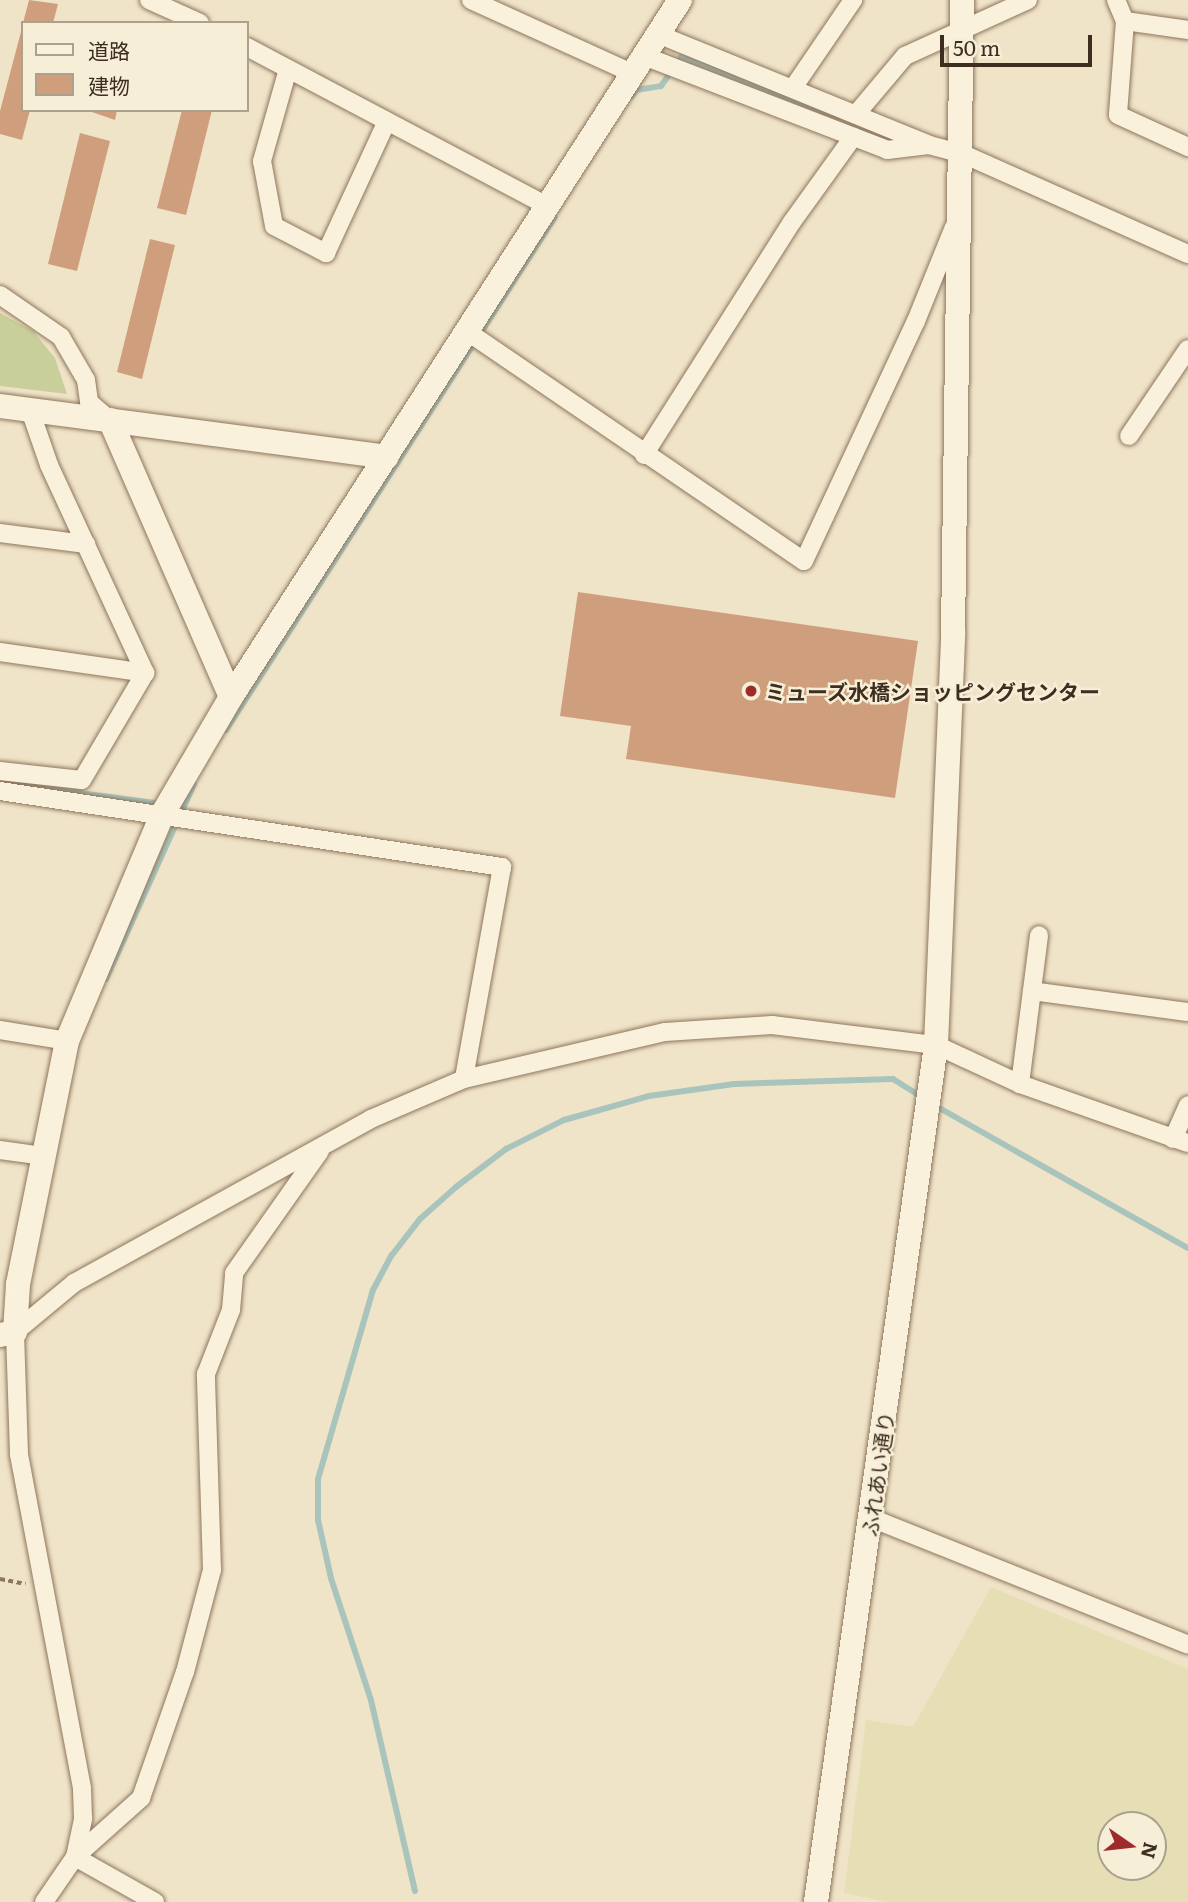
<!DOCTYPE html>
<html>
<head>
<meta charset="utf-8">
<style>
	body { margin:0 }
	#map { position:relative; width:1188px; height:1902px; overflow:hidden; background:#f0e4c8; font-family:Literata,"Noto Sans JP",serif }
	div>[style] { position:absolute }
	.farmland>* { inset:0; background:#e6deb5 }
	.green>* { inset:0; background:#c9cf9b }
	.stream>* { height:6px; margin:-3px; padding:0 3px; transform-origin:3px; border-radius:3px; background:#a9c4bc }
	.building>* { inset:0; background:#cf9f7d }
	.path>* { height:3.5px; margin-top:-1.75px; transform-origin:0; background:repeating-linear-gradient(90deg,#8d765c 0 5px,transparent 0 8.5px) }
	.roads { filter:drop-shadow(0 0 2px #8d765c) drop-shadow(0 0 2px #8d765c) }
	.street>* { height:18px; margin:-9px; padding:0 9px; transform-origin:9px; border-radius:9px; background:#faf1dc }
	.secondary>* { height:24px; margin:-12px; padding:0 12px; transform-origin:12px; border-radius:12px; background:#faf1dc }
	.dots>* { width:19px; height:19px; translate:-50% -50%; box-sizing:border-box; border:4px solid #f7eed8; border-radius:50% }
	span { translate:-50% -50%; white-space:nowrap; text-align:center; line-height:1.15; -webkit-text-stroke:5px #f7eed8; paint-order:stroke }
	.poi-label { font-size:21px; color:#3d2e20; font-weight:700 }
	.left { translate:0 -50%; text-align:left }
	.street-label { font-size:21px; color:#3d2e20 }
	.legend { position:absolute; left:21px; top:21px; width:228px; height:91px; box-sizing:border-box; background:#f7eed8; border:2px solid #ada18e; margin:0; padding:9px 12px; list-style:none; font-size:21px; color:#3d2e20 }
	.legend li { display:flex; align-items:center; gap:14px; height:35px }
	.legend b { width:35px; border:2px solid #ada18e }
	.north { position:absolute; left:1097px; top:1811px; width:70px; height:70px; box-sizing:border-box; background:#f7eed8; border:2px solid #ada18e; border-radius:50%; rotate:104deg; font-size:19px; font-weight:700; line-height:28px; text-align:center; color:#3d2e20 }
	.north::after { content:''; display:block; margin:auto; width:24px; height:32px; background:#9e2a2b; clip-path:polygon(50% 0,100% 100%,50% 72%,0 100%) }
	.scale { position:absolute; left:940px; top:35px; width:152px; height:32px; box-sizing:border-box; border:4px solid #3d2e20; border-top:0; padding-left:9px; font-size:21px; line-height:24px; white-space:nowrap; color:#3d2e20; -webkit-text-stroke:5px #f7eed8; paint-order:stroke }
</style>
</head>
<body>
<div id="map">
	<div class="farmland">
		<i style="clip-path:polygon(evenodd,991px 1587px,1188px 1669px,1188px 1902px,887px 1902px,844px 1893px,866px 1720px,913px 1727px,991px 1587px,1111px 1825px,1153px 1825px,1153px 1867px,1111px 1867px,1111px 1825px)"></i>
	</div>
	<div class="green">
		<i style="clip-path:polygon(0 313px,33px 331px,55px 358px,67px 394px,0 386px)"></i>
	</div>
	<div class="stream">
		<i style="left:632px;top:96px;width:7px;rotate:-56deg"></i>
		<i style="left:636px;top:90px;width:25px;rotate:-9deg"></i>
		<i style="left:661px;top:86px;width:35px;rotate:-55deg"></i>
		<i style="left:681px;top:57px;width:169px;rotate:20.8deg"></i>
		<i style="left:226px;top:730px;width:609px;rotate:-57.33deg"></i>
		<i style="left:12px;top:784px;width:150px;rotate:7.6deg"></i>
		<i style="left:106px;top:979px;width:214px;rotate:-65.7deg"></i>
		<i style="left:934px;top:1105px;width:291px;rotate:29.4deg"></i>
		<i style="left:415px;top:1891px;width:196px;rotate:-103deg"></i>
		<i style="left:371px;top:1700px;width:128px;rotate:-108.2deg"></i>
		<i style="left:331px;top:1578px;width:59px;rotate:-102.6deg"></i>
		<i style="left:318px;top:1520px;width:41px;rotate:-90deg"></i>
		<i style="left:318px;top:1479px;width:197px;rotate:-73.8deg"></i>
		<i style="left:373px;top:1290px;width:40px;rotate:-62deg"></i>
		<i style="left:392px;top:1255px;width:46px;rotate:-52.1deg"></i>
		<i style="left:420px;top:1219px;width:48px;rotate:-41.6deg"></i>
		<i style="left:456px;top:1187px;width:63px;rotate:-37.2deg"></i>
		<i style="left:506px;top:1149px;width:65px;rotate:-26.6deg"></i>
		<i style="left:564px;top:1120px;width:88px;rotate:-15.8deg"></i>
		<i style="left:649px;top:1096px;width:86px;rotate:-8deg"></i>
		<i style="left:734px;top:1084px;width:159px;rotate:-1.8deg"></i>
		<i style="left:893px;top:1079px;width:34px;rotate:32deg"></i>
	</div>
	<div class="building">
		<i style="clip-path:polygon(29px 0,58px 4px,53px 23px,23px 23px)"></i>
		<i style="clip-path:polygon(22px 28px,23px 110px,30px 110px,22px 140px,0 134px,0 111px)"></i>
		<i style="clip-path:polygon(86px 110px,117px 110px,115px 120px)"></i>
		<i style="clip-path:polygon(182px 110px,212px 110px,186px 215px,157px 208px)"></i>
		<i style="clip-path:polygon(80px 133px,110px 141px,77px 271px,48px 264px)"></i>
		<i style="clip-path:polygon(150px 239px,175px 245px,142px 379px,117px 372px)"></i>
		<i style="clip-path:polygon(578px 592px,918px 641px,895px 798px,626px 759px,631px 726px,560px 716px)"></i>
	</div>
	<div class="path">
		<i style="left:0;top:1579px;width:26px;rotate:11deg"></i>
	</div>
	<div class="roads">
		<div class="street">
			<i style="left:149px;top:0;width:56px;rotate:24.3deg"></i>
			<i style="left:471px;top:0;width:177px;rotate:24.4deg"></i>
			<i style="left:1116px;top:0;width:23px;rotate:67deg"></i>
			<i style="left:1125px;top:21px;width:94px;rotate:94.3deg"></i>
			<i style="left:1118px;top:115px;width:77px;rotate:24.6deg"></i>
			<i style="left:1125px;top:21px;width:64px;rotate:8.1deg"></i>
			<i style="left:660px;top:35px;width:291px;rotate:22.2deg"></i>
			<i style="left:929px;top:145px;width:35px;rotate:15deg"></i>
			<i style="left:963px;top:154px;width:246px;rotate:24deg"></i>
			<i style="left:247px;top:47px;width:338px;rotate:27.9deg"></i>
			<i style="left:644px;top:56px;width:261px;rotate:21.1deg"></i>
			<i style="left:887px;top:150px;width:42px;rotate:-6.8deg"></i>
			<i style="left:288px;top:69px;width:96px;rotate:105.8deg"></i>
			<i style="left:262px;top:161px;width:66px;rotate:79.5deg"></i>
			<i style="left:274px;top:226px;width:59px;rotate:27.4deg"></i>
			<i style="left:326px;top:253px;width:145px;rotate:-65.2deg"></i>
			<i style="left:793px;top:88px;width:107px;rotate:-55.7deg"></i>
			<i style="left:857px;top:113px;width:75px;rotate:-49.9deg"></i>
			<i style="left:905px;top:56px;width:135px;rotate:-24.5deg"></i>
			<i style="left:0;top:295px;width:74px;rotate:34.5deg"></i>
			<i style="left:61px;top:337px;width:50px;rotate:59.8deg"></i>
			<i style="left:86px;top:380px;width:22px;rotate:82deg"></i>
			<i style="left:89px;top:402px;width:28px;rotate:41deg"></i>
			<i style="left:465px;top:330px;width:410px;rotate:34.3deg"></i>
			<i style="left:804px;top:561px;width:265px;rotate:-65deg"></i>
			<i style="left:916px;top:321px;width:101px;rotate:-68deg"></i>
			<i style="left:30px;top:410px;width:58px;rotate:70.9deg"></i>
			<i style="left:49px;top:465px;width:229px;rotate:65.2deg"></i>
			<i style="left:1129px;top:436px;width:105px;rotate:-55.9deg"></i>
			<i style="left:644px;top:455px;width:276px;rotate:-57.6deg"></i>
			<i style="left:792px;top:222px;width:105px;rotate:-54.3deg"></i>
			<i style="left:0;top:533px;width:87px;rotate:7.3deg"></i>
			<i style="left:0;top:652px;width:147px;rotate:8.2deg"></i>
			<i style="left:0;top:771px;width:82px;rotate:6.3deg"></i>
			<i style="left:82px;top:780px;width:124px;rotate:-59.5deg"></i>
			<i style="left:0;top:791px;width:508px;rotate:8.61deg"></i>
			<i style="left:502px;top:867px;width:215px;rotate:100.2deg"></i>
			<i style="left:1032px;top:991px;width:157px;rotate:7.7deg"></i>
			<i style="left:0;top:1030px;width:68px;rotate:9.3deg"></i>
			<i style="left:1020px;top:1084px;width:150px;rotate:-82.7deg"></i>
			<i style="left:1173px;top:1139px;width:37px;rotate:-66deg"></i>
			<i style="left:0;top:1150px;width:43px;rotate:7.9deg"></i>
			<i style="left:871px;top:1518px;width:341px;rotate:21.8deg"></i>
			<i style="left:44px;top:1902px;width:55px;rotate:-55.4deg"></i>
			<i style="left:75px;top:1857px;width:40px;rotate:-78deg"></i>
			<i style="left:83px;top:1818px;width:30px;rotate:-92deg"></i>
			<i style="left:82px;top:1788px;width:340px;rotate:-100.7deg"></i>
			<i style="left:19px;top:1454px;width:122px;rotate:-91.9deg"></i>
			<i style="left:15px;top:1332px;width:77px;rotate:-39.7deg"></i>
			<i style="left:74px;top:1283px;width:339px;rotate:-28.9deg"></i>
			<i style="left:371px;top:1119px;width:101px;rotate:-23.3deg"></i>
			<i style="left:464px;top:1079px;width:206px;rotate:-13.2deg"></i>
			<i style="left:665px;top:1032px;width:107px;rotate:-3.7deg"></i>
			<i style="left:772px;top:1025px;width:165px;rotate:7deg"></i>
			<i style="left:936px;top:1045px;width:93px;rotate:24.9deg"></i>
			<i style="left:1020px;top:1084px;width:178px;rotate:19.4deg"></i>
			<i style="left:155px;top:1902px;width:92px;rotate:-150.6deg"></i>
			<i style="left:75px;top:1857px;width:89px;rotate:-41.8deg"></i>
			<i style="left:141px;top:1798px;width:133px;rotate:-70.8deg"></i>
			<i style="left:185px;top:1672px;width:106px;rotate:-75.2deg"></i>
			<i style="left:212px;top:1570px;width:196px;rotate:-91.8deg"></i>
			<i style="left:206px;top:1374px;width:69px;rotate:-68.7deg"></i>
			<i style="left:231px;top:1310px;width:37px;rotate:-85deg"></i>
			<i style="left:234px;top:1273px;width:149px;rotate:-54.8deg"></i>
		</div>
		<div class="secondary">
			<i style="left:0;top:406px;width:390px;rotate:7.5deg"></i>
			<i style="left:110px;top:420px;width:302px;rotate:66.4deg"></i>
			<i style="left:0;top:1335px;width:15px;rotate:-11deg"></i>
			<i style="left:15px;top:1332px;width:48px;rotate:-86.4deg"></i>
			<i style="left:18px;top:1284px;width:248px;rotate:-78.6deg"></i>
			<i style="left:67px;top:1041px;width:247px;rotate:-67.2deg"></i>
			<i style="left:163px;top:813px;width:134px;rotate:-59.6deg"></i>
			<i style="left:231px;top:697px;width:829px;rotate:-57.21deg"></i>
			<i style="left:816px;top:1902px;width:865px;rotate:-82.03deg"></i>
			<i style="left:936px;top:1045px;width:412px;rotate:-87.6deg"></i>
			<i style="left:953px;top:633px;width:633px;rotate:-89.19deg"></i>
		</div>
	</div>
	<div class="dots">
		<i style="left:751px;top:691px;background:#9e2a2b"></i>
	</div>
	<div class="poi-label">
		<span class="left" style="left:765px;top:691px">ミューズ水橋ショッピングセンター</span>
	</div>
	<div class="street-label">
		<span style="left:877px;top:1474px;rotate:-82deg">ふれあい通り</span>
	</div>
	<ul class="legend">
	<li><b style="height:9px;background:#faf1dc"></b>道路</li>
	<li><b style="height:19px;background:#cf9f7d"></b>建物</li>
	</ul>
	<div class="north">N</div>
	<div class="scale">50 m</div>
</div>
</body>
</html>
